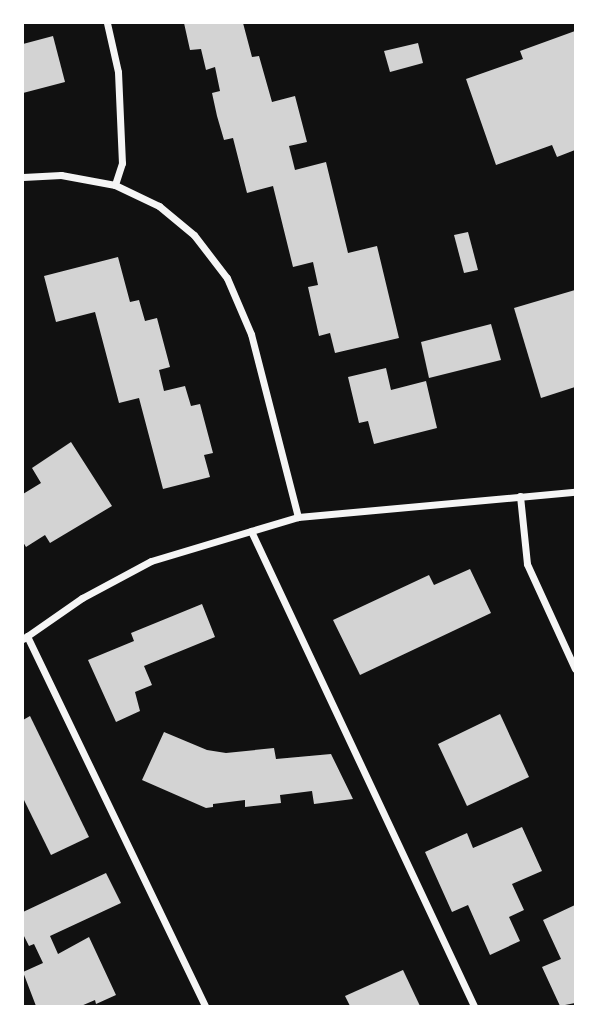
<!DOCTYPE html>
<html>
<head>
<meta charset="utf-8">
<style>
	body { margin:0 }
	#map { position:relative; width:598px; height:1029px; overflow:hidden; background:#111; font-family:"Asap Condensed",sans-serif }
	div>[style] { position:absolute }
	.building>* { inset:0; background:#d3d3d3 }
	.minor>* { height:7px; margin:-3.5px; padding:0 3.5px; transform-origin:3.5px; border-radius:3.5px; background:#f5f5f5 }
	span { translate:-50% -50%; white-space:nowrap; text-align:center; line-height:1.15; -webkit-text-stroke:5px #fff; paint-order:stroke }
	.frame { position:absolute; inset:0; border:24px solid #fff; pointer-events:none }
</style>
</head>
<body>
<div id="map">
	<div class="building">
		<i style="clip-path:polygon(184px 23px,243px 23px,252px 57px,259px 56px,272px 102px,295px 96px,307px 142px,289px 146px,295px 170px,326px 162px,348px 253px,377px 246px,399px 338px,335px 353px,330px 333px,319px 336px,308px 287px,318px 285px,313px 262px,293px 267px,273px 186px,247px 193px,233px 138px,224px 140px,217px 116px,212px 93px,220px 91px,215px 67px,206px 70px,201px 49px,190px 50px)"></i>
		<i style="clip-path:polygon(575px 31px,575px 150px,557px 157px,552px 145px,496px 165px,466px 79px,523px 59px,520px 51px)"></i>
		<i style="clip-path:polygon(53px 36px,65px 82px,23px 93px,23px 44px)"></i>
		<i style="clip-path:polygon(418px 43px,423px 63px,390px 72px,384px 51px)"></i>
		<i style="clip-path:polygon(468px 232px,478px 270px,464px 273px,454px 235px)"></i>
		<i style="clip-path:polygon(118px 257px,130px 302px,139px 300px,145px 321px,157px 318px,170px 367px,159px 370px,164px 391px,185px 386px,191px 406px,200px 404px,213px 453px,204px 455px,210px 477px,163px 489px,139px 398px,119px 403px,95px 312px,56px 322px,44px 276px)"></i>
		<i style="clip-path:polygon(575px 290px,575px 387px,541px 398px,514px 308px)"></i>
		<i style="clip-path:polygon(491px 324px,501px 360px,429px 378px,421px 342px)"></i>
		<i style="clip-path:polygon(386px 368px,391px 390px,426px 381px,437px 428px,374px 444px,368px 421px,359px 423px,348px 377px)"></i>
		<i style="clip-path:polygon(71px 442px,112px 506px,50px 543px,45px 535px,26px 547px,23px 542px,23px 494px,41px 483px,32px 468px)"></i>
		<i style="clip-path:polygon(470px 569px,491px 613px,360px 675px,333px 620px,429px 575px,434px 585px)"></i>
		<i style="clip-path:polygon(202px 604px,215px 637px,144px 666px,152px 685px,135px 692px,140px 711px,116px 722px,88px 660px,134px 641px,131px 633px)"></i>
		<i style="clip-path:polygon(500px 714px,529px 777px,467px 806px,438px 744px)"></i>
		<i style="clip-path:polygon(30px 716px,89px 837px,51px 855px,23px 798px,23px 720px)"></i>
		<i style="clip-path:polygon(164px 732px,207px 750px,226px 753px,274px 748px,276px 759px,331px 754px,353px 799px,314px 804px,312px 791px,280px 795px,281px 803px,245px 807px,245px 800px,213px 804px,213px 807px,206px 808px,142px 780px)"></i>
		<i style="clip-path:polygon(522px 827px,542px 871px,512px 884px,524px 910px,509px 917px,520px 941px,490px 955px,468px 905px,452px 912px,425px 852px,467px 833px,473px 848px)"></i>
		<i style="clip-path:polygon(106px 873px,121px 903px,50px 936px,58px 954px,89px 937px,116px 995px,96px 1004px,95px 1000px,81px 1006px,36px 1006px,23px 972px,43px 963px,34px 944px,29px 946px,23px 934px,23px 912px)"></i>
		<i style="clip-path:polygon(575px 905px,575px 1003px,560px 1006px,542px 967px,561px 959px,543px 920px)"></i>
		<i style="clip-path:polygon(403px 970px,420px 1006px,350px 1006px,345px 996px)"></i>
	</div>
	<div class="minor">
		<i style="left:107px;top:23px;width:50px;rotate:77.3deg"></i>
		<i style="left:118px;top:72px;width:91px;rotate:87.5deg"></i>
		<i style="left:122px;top:163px;width:23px;rotate:108deg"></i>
		<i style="left:23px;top:177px;width:38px;rotate:-3deg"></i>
		<i style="left:61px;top:175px;width:55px;rotate:10.5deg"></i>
		<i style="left:115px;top:185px;width:49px;rotate:25.5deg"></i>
		<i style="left:159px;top:206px;width:45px;rotate:39.6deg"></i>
		<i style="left:194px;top:235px;width:54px;rotate:52.5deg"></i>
		<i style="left:227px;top:278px;width:61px;rotate:66.8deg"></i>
		<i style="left:251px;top:334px;width:189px;rotate:75.6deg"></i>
		<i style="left:520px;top:496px;width:68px;rotate:84.1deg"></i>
		<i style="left:527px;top:564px;width:115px;rotate:65.4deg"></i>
		<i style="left:251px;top:531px;width:525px;rotate:64.85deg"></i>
		<i style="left:27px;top:636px;width:411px;rotate:64.3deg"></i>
		<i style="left:23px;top:639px;width:72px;rotate:-34.8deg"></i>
		<i style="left:82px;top:598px;width:78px;rotate:-28.2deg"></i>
		<i style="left:151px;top:561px;width:153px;rotate:-16.7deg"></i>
		<i style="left:298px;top:517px;width:278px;rotate:-5.2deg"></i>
	</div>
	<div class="frame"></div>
</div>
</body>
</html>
